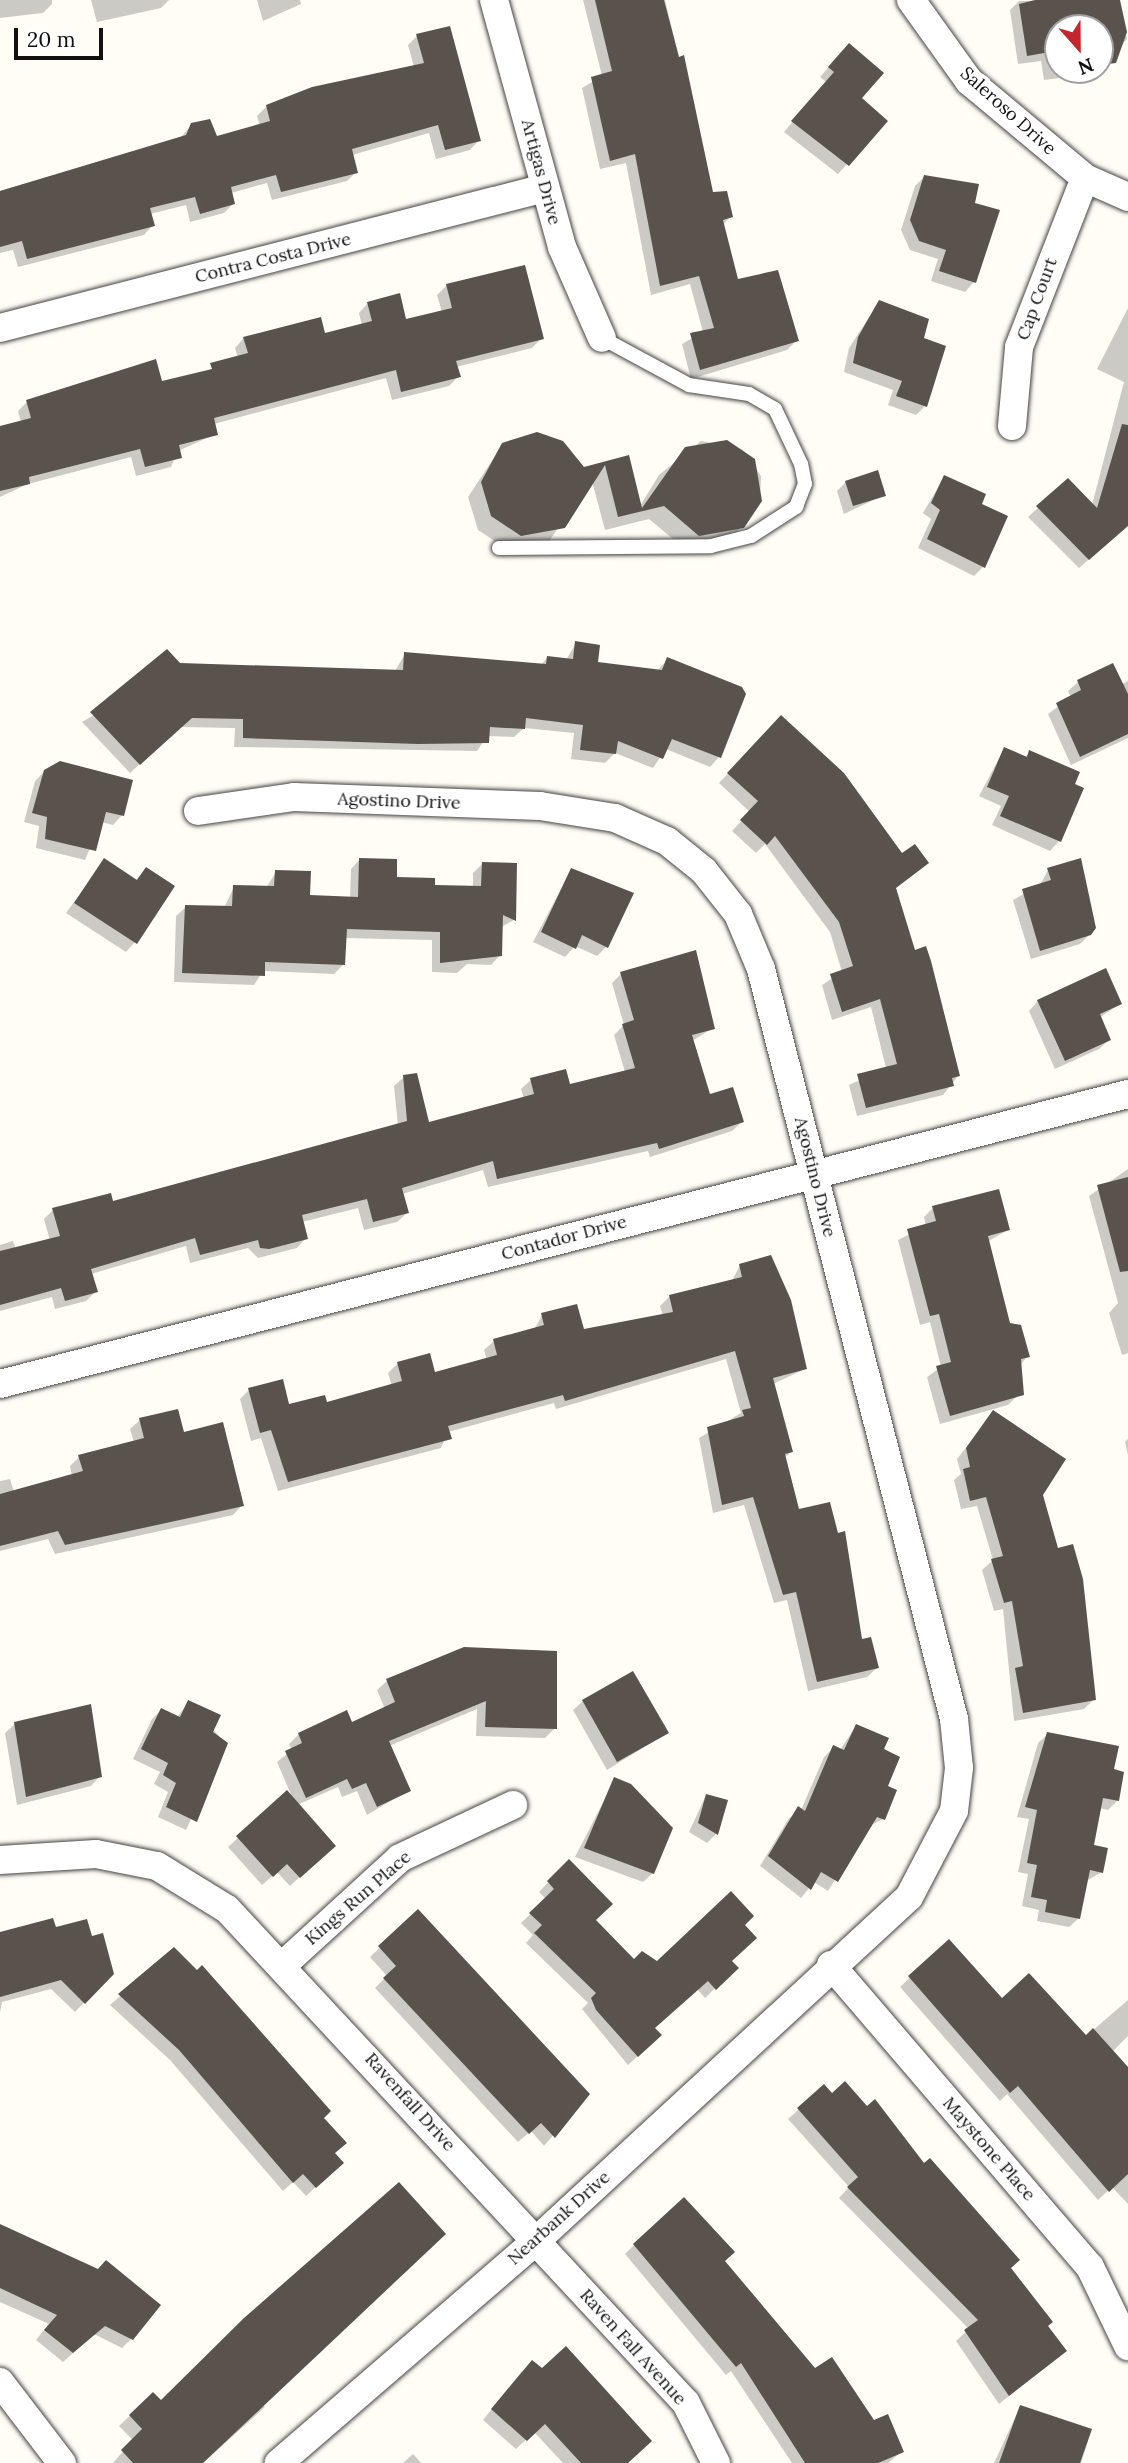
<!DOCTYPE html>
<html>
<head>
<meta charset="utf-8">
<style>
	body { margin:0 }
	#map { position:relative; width:1128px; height:2463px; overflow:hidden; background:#fffdf5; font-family:Lora,serif }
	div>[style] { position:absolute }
	.shadow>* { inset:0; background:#0003 }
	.building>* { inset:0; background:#5a524d }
	.roads { filter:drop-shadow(0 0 2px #444) drop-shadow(0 0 2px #444) }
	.lane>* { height:14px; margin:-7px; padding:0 7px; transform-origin:7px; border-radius:7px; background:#fff }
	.street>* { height:28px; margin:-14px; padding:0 14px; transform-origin:14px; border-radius:14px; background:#fff }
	span { translate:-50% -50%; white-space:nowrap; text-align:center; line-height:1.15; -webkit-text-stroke:7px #fff; paint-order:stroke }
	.street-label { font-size:18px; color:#111 }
	.north { position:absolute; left:1044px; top:14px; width:70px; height:70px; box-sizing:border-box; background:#fff; border:2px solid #a0a0a0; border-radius:50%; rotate:159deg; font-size:19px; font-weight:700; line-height:28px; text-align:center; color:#111 }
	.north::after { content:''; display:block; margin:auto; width:24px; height:32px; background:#c4262e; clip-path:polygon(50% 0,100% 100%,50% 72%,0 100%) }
	.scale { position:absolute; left:14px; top:28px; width:89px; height:32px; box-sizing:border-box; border:4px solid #111; border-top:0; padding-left:9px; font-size:21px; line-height:24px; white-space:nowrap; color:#111; -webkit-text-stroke:5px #fff; paint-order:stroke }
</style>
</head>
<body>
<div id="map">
	<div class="shadow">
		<i style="clip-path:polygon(0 0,52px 0,52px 4px,43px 13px,0 18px)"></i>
		<i style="clip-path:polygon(91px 0,169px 0,161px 8px,97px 22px)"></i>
		<i style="clip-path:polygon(257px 0,300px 0,301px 4px,263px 21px)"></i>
		<i style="clip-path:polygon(583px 0,665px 0,712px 194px,731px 216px,723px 225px,737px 281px,797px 340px,787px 350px,691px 379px,682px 344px,703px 332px,690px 284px,651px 295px,626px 163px,600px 169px,582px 88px,602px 76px)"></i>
		<i style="clip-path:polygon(evenodd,1118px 0,1127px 39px,1099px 73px,1044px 80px,1041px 61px,1018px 64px,1010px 10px,1019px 1px,1118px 0,1058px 28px,1100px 28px,1100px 70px,1058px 70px,1058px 28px)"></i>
		<i style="clip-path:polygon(417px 36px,479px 140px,470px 150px,436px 159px,429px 133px,352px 155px,356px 172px,347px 181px,272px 200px,267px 183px,231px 193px,233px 204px,224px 213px,190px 222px,186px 205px,150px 214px,153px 225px,144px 235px,18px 267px,13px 250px,0 253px,0 191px,180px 138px,192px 125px,216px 138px,260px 126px,257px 116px,267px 106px,414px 67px,408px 45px)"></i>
		<i style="clip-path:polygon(840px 54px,860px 99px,886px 121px,838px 174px,784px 132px,826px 82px,820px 77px)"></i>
		<i style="clip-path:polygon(924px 177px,973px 204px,974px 282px,965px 292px,931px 281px,938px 259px,910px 250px,901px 230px,915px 186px)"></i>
		<i style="clip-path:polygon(447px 285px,542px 338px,532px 348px,456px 367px,459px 376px,449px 386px,392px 400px,386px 378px,214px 424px,216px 434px,178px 451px,171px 467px,136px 476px,131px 457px,28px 484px,0 497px,0 427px,21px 422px,18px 411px,27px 402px,155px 361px,161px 384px,203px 373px,238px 358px,235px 348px,244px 338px,324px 335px,362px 325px,359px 313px,368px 303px,405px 322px,442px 312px,437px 295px)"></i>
		<i style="clip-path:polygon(879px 302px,922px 339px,945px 347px,925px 406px,916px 415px,888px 405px,893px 390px,844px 372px,849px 348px)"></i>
		<i style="clip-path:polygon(1128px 308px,1128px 525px,1079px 568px,1028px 517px,1068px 480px,1092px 505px,1124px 382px,1097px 369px)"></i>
		<i style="clip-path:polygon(546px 435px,569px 448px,583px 469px,628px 458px,640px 506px,659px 475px,701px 441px,742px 449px,761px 476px,760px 501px,733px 537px,685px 549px,649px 519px,605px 530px,592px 481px,549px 541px,507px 549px,478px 530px,468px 497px,503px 444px)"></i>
		<i style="clip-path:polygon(944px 477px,979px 505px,983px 567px,974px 576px,918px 548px,931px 519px,923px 513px)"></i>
		<i style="clip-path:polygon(846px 482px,884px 495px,844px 514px,837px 491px)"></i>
		<i style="clip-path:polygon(576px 643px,596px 664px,657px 671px,668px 659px,719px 757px,710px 767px,666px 749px,653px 768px,615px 753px,605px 763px,571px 759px,574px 733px,524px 728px,514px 737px,487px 736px,477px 751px,234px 747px,235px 728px,180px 727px,130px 773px,82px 722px,179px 665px,395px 671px,405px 654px,540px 666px,547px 658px,566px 660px)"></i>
		<i style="clip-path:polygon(1113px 665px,1122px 684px,1128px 681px,1128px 738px,1071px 765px,1048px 714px,1071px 697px,1068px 691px,1078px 682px)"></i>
		<i style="clip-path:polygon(772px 727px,902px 855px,927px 863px,894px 889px,958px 1076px,943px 1095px,857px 1116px,849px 1085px,886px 1068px,871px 1007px,832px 1020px,822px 985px,842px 972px,830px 932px,765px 844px,756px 853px,732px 831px,750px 812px,719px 783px)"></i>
		<i style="clip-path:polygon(1004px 749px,1024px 758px,1030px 752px,1059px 841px,1050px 851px,992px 825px,1001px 806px,979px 796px)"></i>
		<i style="clip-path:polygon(45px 771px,122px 815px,113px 825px,101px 822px,85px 860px,36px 848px,39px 826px,24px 822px,35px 781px)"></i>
		<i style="clip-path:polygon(360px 859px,395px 878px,433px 886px,473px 888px,473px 873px,483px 863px,514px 920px,501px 927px,500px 955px,491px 965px,467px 964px,457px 973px,432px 972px,432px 940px,344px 938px,344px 964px,334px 974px,263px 971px,254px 985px,174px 982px,176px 916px,186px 907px,224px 908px,234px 887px,266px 888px,276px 872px,309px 897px,350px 898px,351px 869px)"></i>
		<i style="clip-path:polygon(104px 861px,135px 881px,146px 869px,135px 942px,126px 952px,66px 913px)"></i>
		<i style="clip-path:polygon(571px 870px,607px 946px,597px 956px,575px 946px,565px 957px,533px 942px)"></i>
		<i style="clip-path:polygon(1048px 870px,1090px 934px,1080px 944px,1031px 959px,1013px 900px,1040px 885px)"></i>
		<i style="clip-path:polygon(621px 974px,713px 1028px,692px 1041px,709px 1096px,742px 1122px,732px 1131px,650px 1157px,648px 1151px,488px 1187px,483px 1170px,402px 1194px,407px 1213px,397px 1222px,364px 1230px,358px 1208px,302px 1222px,306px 1238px,297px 1248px,258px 1258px,248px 1248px,190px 1263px,186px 1246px,91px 1274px,96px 1291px,86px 1301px,55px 1309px,52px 1297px,0 1311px,0 1245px,13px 1241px,16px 1249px,50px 1241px,44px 1219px,53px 1210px,112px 1203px,398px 1126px,394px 1086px,404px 1077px,428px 1124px,524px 1098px,521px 1089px,531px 1080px,569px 1086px,625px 1072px,614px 1035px,624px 1025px,612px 983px)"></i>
		<i style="clip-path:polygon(1038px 1001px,1120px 1004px,1099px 1018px,1109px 1040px,1099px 1049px,1055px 1069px,1029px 1011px)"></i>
		<i style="clip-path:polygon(1128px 1169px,1128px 1353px,1122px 1355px,1109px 1313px,1118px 1303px,1089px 1196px)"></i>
		<i style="clip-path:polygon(933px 1208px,1008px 1230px,987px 1242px,1009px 1324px,1028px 1356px,1021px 1364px,1018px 1395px,1008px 1405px,940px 1424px,927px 1377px,941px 1367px,930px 1322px,920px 1325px,898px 1240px,926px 1226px,924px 1217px)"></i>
		<i style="clip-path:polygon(740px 1265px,805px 1369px,773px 1384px,791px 1452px,784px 1458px,798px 1512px,877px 1668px,867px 1677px,808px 1691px,787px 1600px,774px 1603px,744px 1505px,713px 1513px,699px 1438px,741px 1413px,726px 1359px,556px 1409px,554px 1403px,448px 1432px,441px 1448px,278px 1491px,261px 1438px,251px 1441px,240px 1399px,249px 1390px,288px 1406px,326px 1405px,392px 1386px,388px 1373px,398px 1363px,434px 1375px,487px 1360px,484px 1350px,494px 1341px,534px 1330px,542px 1315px,583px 1331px,663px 1316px,660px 1306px,670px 1296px,732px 1281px)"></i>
		<i style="clip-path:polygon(993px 1413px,1041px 1494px,1094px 1699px,1084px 1709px,1014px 1721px,1003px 1609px,994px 1611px,982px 1570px,993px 1560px,977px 1506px,961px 1509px,954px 1480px,961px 1474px,957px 1459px)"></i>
		<i style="clip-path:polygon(140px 1420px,242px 1505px,233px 1515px,55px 1554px,48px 1539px,0 1551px,0 1481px,10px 1479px,14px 1492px,72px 1476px,70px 1466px,79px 1457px,134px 1442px,130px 1429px)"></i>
		<i style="clip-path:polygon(1128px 1439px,1128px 1455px,1125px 1442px)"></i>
		<i style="clip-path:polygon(464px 1649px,555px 1728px,545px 1738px,476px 1736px,477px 1709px,389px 1746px,409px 1790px,367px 1815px,357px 1791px,342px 1797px,338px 1787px,297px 1805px,324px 1855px,290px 1886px,277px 1872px,262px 1885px,228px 1847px,287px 1793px,293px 1799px,277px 1762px,292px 1750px,289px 1744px,299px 1734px,352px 1724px,385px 1709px,377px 1690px,387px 1681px)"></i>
		<i style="clip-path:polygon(583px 1701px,667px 1733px,607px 1770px,573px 1710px)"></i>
		<i style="clip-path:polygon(189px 1702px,226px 1744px,186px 1830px,158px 1817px,168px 1792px,154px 1784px,160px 1772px,133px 1759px,152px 1719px,161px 1710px,177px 1717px)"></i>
		<i style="clip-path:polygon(15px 1724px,100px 1776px,91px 1786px,17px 1805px,5px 1733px)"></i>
		<i style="clip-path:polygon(856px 1726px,882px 1750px,883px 1819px,869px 1826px,828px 1891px,814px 1882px,801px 1898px,760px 1866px,789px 1818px,801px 1810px,824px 1757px,834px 1747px,840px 1750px)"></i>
		<i style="clip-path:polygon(1048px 1734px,1112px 1771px,1117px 1801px,1108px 1810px,1099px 1808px,1092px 1846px,1102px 1872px,1086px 1881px,1079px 1918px,1069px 1927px,1037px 1921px,1039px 1910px,1022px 1906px,1028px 1874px,1018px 1872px,1029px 1819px,1017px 1817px,1038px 1743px)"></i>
		<i style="clip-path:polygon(615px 1779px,653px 1873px,643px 1882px,575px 1857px)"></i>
		<i style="clip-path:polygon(706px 1795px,716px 1834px,707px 1843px,689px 1832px)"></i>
		<i style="clip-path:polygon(569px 1861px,593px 1920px,634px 1961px,657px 1963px,743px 1925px,730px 1961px,736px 1968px,705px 1998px,697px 1989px,654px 2028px,650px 2045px,628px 2065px,582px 2009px,588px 2003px,526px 1943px,533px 1935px,521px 1923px,546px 1899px,539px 1892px)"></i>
		<i style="clip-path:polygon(418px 1912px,588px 2094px,544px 2146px,531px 2131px,518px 2142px,375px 1988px,387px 1976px,370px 1957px)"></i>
		<i style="clip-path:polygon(55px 1929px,91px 1939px,112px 1973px,75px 2012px,51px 1989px,2px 2002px,0 2013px,0 1933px)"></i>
		<i style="clip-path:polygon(949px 1941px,1002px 2001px,1085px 2037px,1128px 2000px,1128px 2036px,1112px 2052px,1128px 2070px,1128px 2204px,1112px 2187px,1098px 2200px,1007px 2094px,1000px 2101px,900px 1987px)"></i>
		<i style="clip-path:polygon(174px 1949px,322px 2118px,332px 2172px,306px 2196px,293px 2182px,283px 2191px,170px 2060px,110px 2005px)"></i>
		<i style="clip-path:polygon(824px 2087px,924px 2166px,1009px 2268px,1065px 2351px,999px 2404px,956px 2341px,969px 2329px,839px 2198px,849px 2187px,788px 2119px)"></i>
		<i style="clip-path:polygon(0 2226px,131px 2339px,122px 2348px,94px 2334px,63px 2362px,36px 2340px,49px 2324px,0 2302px)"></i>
		<i style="clip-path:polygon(634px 2245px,723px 2262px,815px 2371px,901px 2452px,888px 2463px,792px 2463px,731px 2371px,726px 2375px,625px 2254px)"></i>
		<i style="clip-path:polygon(522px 2371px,626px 2463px,563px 2463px,534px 2432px,516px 2449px,483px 2420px)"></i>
		<i style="clip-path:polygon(153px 2394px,161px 2403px,260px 2401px,265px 2407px,203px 2463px,113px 2463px,133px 2440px,119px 2426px)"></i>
		<i style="clip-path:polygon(1020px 2407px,1091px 2431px,1081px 2463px,994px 2463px)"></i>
		<i style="clip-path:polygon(413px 2454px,421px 2463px,403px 2463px)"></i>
	</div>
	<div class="building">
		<i style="clip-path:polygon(595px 0,664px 0,679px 57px,684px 55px,713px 192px,727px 191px,733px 217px,723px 220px,738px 279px,778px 270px,799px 341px,700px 370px,690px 333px,714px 328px,699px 276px,660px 286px,635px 154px,610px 161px,591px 77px,612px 71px)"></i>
		<i style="clip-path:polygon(1035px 0,1120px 0,1127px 32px,1116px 63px,1100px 65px,1100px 28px,1058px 28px,1062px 70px,1053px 71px,1050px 52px,1027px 56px,1019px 4px)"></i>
		<i style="clip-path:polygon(450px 26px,481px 141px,445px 150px,438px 125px,352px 149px,358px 173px,281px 192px,276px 175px,231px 187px,235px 204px,200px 214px,195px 197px,150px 208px,155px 226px,27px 259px,22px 241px,0 247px,0 191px,186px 135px,191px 123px,210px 119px,217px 136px,270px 121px,266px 105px,312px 87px,424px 63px,416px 34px)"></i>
		<i style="clip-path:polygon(849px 43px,884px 73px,862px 98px,888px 121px,849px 166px,791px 121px,834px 72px,828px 67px)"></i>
		<i style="clip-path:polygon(924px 175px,979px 184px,975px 203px,1000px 210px,976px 283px,939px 271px,946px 250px,919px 241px,910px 220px)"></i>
		<i style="clip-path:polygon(525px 265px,544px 339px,456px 361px,461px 377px,401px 392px,396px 370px,214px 418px,218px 435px,179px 445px,182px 458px,145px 467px,140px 449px,29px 477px,30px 484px,0 491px,0 426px,31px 418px,26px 400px,156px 359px,162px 381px,212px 369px,210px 363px,248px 353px,243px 337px,321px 317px,325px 333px,372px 321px,367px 302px,400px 293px,406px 319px,452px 308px,446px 284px)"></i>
		<i style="clip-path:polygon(879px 300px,929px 319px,924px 338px,946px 346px,927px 407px,896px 396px,902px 381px,853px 363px,858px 337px)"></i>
		<i style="clip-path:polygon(1122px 424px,1128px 425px,1128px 526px,1089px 560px,1036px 506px,1068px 478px,1097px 508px)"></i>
		<i style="clip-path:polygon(537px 432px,563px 441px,584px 467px,629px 455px,642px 508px,685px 447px,727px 440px,755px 459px,762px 501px,744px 528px,699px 536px,664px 506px,618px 517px,605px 465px,565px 528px,521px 536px,491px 516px,481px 482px,502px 443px)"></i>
		<i style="clip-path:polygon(878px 470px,886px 496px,853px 506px,845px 481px)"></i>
		<i style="clip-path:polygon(944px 475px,986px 494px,982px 504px,1008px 516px,985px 568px,927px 539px,940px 510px,931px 503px)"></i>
		<i style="clip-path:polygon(575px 641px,600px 645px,598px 662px,662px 670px,667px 657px,742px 687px,746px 694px,721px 758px,672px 739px,663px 759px,618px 741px,616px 754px,580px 750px,583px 725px,526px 718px,525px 729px,490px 727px,489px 743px,418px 744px,243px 738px,243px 719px,192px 718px,140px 765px,90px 712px,167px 649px,180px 663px,403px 670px,404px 652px,546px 664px,547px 656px,573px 659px)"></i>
		<i style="clip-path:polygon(1113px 663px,1128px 694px,1128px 734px,1080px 757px,1056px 703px,1081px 690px,1077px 680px)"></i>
		<i style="clip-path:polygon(781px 715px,844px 773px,902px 853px,915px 844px,929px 863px,896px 888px,915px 950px,926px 946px,931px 961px,960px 1076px,952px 1078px,954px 1086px,866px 1108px,857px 1074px,897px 1064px,880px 999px,842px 1012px,830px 974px,853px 966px,839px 922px,775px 836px,767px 845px,740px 820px,758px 801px,727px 773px)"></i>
		<i style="clip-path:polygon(1004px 747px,1027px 757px,1029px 750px,1080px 772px,1075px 784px,1084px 788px,1061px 842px,1000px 816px,1009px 796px,987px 787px)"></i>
		<i style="clip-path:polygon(60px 761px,133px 780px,124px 816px,106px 812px,96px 851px,45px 839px,47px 817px,32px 813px,44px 770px)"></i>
		<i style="clip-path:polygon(104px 858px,137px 880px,146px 867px,175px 886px,137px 944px,74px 903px)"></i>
		<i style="clip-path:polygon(359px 858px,397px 859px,397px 877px,435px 878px,435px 885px,481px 886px,482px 862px,517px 863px,516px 921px,503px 915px,502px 956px,440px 963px,440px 932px,347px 929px,345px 965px,265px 962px,265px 976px,182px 973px,185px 905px,232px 906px,233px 885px,274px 886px,275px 870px,311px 871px,310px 895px,358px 897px)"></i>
		<i style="clip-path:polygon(1081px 858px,1096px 928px,1091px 935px,1040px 951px,1022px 889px,1051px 880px,1047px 868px)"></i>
		<i style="clip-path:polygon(571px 868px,634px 893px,608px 948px,582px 935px,576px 949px,541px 932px)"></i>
		<i style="clip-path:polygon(696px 950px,715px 1029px,692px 1035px,710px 1094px,733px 1087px,744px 1122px,659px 1149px,657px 1143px,497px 1179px,493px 1161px,402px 1188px,409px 1213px,373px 1222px,367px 1199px,302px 1215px,308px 1239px,269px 1249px,260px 1248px,258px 1240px,200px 1255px,195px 1238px,91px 1269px,98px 1292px,65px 1301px,61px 1288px,0 1305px,0 1251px,60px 1236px,52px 1208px,111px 1193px,113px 1201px,407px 1121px,403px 1075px,417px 1073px,429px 1122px,534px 1094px,530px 1078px,566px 1069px,570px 1084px,635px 1068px,622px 1024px,634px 1020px,620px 972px)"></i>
		<i style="clip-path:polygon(1106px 968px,1122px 1004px,1100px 1014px,1111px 1040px,1065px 1061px,1037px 1000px)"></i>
		<i style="clip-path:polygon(1128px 1177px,1128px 1271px,1120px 1272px,1097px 1185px)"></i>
		<i style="clip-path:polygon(999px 1189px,1010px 1230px,988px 1236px,1010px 1323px,1021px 1325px,1030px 1357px,1021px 1359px,1024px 1395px,950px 1416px,936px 1366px,951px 1362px,939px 1314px,930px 1316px,907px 1229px,936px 1221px,932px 1206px)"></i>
		<i style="clip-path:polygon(771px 1255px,791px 1300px,807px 1369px,773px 1378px,793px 1452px,785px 1454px,799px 1509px,830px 1502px,838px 1533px,845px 1531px,862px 1639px,871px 1637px,879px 1668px,817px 1682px,796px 1592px,783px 1595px,753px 1497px,722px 1505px,707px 1427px,744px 1416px,742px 1410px,751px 1408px,735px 1351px,565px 1401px,563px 1395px,448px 1426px,452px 1439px,288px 1482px,271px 1430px,260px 1433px,248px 1388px,283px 1379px,289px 1404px,325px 1395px,327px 1402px,402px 1381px,397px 1362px,430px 1353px,435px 1372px,497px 1355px,493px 1339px,544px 1325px,541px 1313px,577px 1304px,584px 1329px,673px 1312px,669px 1295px,742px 1277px,739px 1264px)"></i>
		<i style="clip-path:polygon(178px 1409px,184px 1432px,223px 1422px,244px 1506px,65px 1545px,58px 1531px,0 1546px,0 1494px,83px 1471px,78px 1455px,144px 1438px,139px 1418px)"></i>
		<i style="clip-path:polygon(993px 1410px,1066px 1459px,1043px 1495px,1058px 1548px,1073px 1544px,1083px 1579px,1096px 1700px,1023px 1713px,1015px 1668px,1023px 1666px,1012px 1601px,1004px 1603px,991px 1559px,1003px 1556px,986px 1497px,970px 1501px,963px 1469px,970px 1467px,966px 1448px)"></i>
		<i style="clip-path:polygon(464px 1647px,557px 1651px,557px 1729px,485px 1727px,486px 1701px,389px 1741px,411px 1791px,377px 1807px,366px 1783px,352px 1789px,347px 1779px,306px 1798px,285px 1751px,302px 1743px,298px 1733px,347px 1710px,352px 1722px,395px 1702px,386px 1679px)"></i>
		<i style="clip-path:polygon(633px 1671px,669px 1733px,617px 1762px,582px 1700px)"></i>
		<i style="clip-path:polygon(188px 1700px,221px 1715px,213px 1732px,228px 1743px,197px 1822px,166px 1807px,176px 1783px,163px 1775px,168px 1763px,141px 1749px,161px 1708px,180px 1717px)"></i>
		<i style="clip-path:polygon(91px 1704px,102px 1777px,26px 1797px,14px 1722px)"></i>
		<i style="clip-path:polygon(856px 1724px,889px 1738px,884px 1749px,900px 1757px,888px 1786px,897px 1790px,885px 1820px,877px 1817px,838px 1882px,821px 1872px,811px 1890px,768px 1856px,798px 1806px,805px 1811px,833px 1745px,844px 1750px)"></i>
		<i style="clip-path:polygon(1047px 1732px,1119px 1746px,1114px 1769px,1124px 1772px,1119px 1801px,1103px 1798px,1094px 1845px,1108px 1848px,1103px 1873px,1090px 1870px,1080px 1919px,1045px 1912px,1047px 1900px,1031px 1897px,1037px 1865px,1027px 1863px,1037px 1810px,1025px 1807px)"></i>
		<i style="clip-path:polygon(614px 1777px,631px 1784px,673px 1828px,654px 1874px,584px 1848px)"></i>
		<i style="clip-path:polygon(287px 1790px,336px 1846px,300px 1878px,287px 1864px,273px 1877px,236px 1836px)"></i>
		<i style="clip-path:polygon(706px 1794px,728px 1800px,718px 1835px,698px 1823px)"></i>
		<i style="clip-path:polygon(569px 1859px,613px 1904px,596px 1920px,634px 1959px,642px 1951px,657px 1961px,731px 1891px,754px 1916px,745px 1925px,757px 1938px,732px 1961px,739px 1968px,716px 1990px,708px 1981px,655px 2028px,662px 2035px,638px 2057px,596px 2010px,591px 1998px,596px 1993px,534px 1933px,542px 1925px,529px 1913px,554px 1889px,547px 1881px)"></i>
		<i style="clip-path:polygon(418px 1909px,590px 2094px,555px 2138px,541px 2123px,529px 2134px,383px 1978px,396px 1966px,378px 1946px)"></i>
		<i style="clip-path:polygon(53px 1918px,56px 1927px,87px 1919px,92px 1936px,103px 1933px,114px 1974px,85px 2004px,61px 1980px,0 1997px,0 1932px)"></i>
		<i style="clip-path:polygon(949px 1939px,1002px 1998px,1029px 1973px,1086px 2035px,1093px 2028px,1128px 2067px,1128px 2174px,1109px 2192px,1018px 2086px,1010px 2093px,908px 1976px)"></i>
		<i style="clip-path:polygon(174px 1947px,197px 1970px,202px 1965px,331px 2111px,324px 2118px,347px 2143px,335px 2153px,344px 2163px,316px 2188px,303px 2174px,293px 2183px,179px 2050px,118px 1994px)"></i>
		<i style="clip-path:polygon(845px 2081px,867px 2106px,875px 2099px,924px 2163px,930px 2158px,1020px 2260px,1011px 2268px,1053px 2322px,1048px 2326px,1067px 2351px,1009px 2396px,964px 2330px,978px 2320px,847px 2187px,858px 2177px,797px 2108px,824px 2084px,832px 2093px)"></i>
		<i style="clip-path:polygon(399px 2182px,446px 2234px,203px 2463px,133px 2463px,121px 2450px,142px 2429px,129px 2415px,153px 2392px,161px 2400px,244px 2318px)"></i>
		<i style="clip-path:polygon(684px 2197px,735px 2252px,725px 2261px,815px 2368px,832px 2357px,874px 2420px,888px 2414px,904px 2452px,878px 2463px,805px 2463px,741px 2363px,736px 2367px,633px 2244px)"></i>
		<i style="clip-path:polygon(0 2224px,98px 2269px,106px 2260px,161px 2305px,133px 2340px,105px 2326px,73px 2353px,44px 2330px,57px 2315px,0 2288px)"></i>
		<i style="clip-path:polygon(566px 2346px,652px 2441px,628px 2463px,581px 2463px,545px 2424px,527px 2441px,491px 2409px,532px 2360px,542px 2368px)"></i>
		<i style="clip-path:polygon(1020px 2405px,1092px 2429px,1080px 2463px,999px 2463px)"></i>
	</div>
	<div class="roads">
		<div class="lane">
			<i style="left:499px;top:548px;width:212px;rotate:-0.5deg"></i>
			<i style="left:711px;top:546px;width:41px;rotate:-14deg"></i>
			<i style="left:751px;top:536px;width:54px;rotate:-32.8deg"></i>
			<i style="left:796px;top:507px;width:25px;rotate:-69deg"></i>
			<i style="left:805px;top:484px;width:20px;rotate:-101deg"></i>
			<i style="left:801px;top:464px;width:61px;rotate:-115.3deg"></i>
			<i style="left:775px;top:409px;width:30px;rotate:-150deg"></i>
			<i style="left:749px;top:394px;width:61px;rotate:-171.5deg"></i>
			<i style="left:689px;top:385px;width:99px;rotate:-151.6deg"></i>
		</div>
		<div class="street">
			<i style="left:494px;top:0;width:256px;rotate:74.6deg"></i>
			<i style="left:562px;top:247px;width:99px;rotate:66.3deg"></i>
			<i style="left:911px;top:0;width:100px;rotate:54.4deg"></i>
			<i style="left:969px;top:81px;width:151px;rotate:39.9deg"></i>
			<i style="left:1085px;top:178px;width:47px;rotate:23.8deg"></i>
			<i style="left:0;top:328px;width:563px;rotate:-14.41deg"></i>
			<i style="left:1012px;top:426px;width:79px;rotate:-84.9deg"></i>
			<i style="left:1019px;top:347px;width:181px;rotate:-68.7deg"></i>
			<i style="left:198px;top:811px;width:97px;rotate:-8.3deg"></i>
			<i style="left:294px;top:797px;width:246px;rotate:2.1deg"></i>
			<i style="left:540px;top:806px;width:76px;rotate:9.1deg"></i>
			<i style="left:615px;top:818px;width:57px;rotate:23.9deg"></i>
			<i style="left:667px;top:841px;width:48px;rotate:39deg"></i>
			<i style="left:704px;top:871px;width:55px;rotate:51.7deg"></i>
			<i style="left:738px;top:914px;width:60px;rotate:67.3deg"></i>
			<i style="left:761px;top:969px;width:774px;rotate:75.57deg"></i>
			<i style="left:954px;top:1719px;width:49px;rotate:84.2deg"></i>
			<i style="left:959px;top:1768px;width:43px;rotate:96.6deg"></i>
			<i style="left:954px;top:1811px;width:97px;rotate:117.6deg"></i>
			<i style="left:909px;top:1897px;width:507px;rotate:137.32deg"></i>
			<i style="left:536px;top:2241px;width:340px;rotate:139.2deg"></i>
			<i style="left:0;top:1384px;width:1165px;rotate:-14.42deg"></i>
			<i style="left:0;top:1860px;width:96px;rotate:-3.6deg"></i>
			<i style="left:96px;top:1854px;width:62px;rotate:11.1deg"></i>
			<i style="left:157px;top:1866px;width:82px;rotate:31.6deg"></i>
			<i style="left:227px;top:1909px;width:674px;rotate:47.1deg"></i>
			<i style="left:686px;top:2403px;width:67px;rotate:63.4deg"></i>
			<i style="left:284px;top:1964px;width:157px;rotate:-42.4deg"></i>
			<i style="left:400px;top:1858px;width:125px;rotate:-25.1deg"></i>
			<i style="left:831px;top:1965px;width:398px;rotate:49.4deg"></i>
			<i style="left:1090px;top:2267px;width:88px;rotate:64.3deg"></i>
			<i style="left:0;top:2382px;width:102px;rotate:52.6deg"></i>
		</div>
	</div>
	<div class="street-label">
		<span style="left:1008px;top:111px;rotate:42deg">Saleroso Drive</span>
		<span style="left:541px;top:172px;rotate:75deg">Artigas Drive</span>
		<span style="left:273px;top:258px;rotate:-14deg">Contra Costa Drive</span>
		<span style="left:1037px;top:299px;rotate:-70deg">Cap Court</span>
		<span style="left:399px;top:801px;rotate:2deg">Agostino Drive</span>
		<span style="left:815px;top:1177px;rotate:76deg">Agostino Drive</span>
		<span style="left:564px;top:1238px;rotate:-15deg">Contador Drive</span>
		<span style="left:358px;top:1898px;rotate:-41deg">Kings Run Place</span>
		<span style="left:410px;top:2102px;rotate:48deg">Ravenfall Drive</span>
		<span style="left:989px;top:2149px;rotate:49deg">Maystone Place</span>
		<span style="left:559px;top:2218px;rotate:-42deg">Nearbank Drive</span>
		<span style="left:633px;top:2347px;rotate:48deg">Raven Fall Avenue</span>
	</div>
	<div class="north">N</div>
	<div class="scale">20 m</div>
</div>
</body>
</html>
